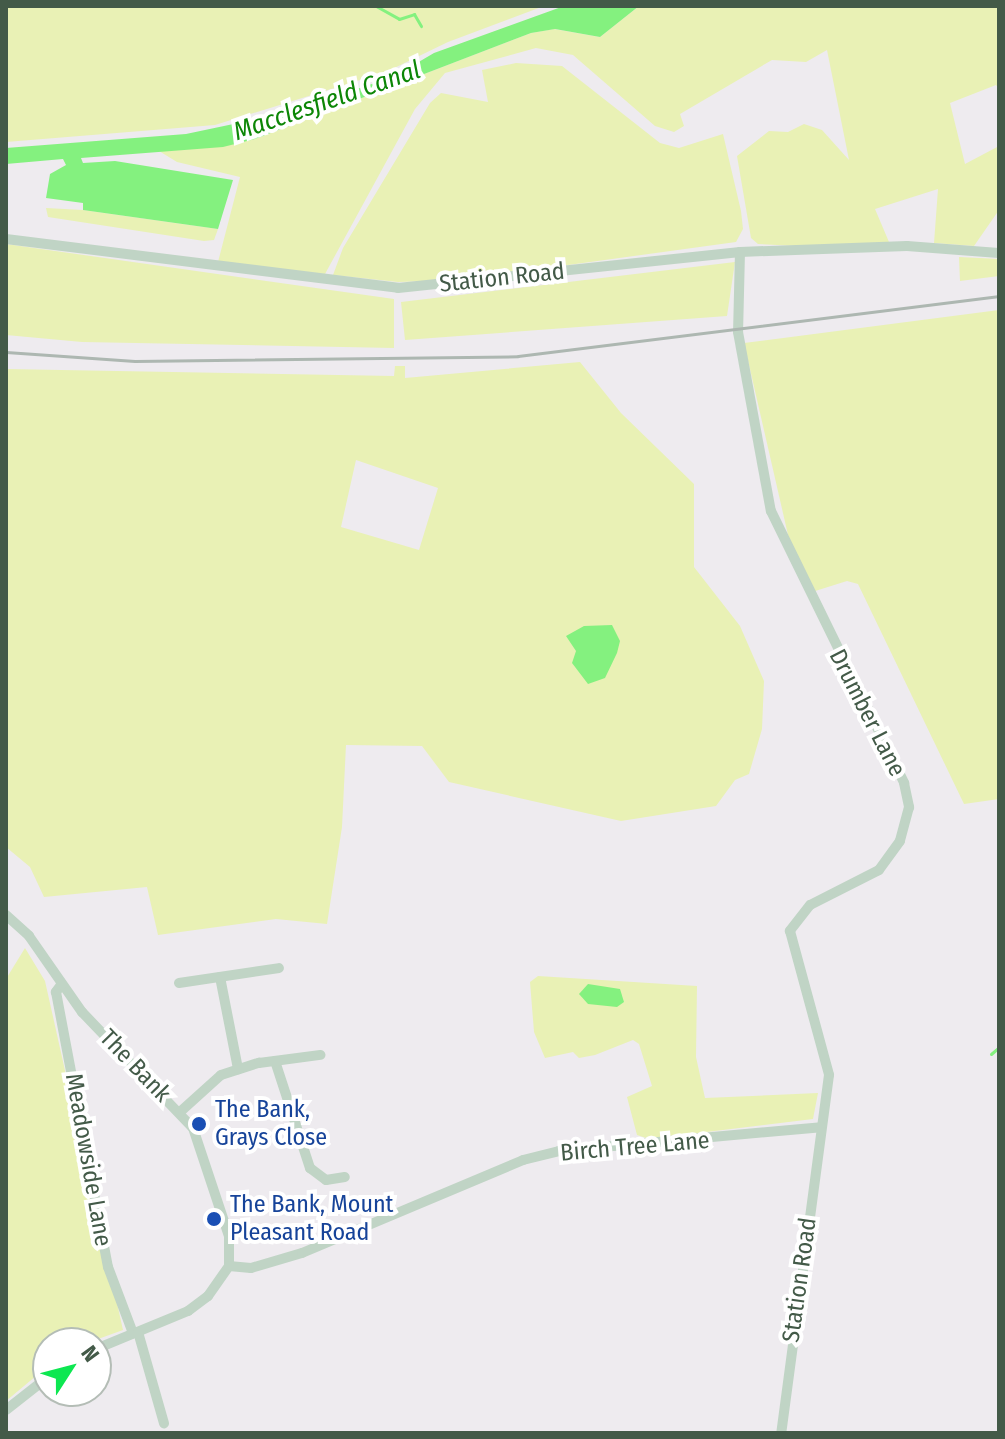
<!DOCTYPE html>
<html>
<head>
<meta charset="utf-8">
<style>
	body { margin:0 }
	#map { position:relative; width:1005px; height:1439px; overflow:hidden; background:#eeebef; font-family:"Fira Sans Condensed",sans-serif }
	div>[style] { position:absolute }
	.green>* { inset:0; background:#e9f1b5 }
	.water>* { inset:0; background:#84f17f }
	.stream>* { height:3px; margin:-1.5px; padding:0 1.5px; transform-origin:1.5px; border-radius:1.5px; background:#84f17f }
	.minor>* { height:10px; margin:-5px; padding:0 5px; transform-origin:5px; border-radius:5px; background:#c0d4c5 }
	.rail>* { height:3px; margin:-1.5px; padding:0 1.5px; transform-origin:1.5px; border-radius:1.5px; background:#adb7b1 }
	.dots>* { width:22px; height:22px; translate:-50% -50%; box-sizing:border-box; border:4px solid #fff; border-radius:50% }
	span { translate:-50% -50%; white-space:nowrap; text-align:center; line-height:1.15; -webkit-text-stroke:8px #fff; paint-order:stroke }
	.street-label { font-size:24px; color:#435a48 }
	.transit-label { font-size:24px; color:#164399 }
	.left { translate:0 -50%; text-align:left }
	.water-label { font-size:26px; color:#0c8606; font-style:italic }
	.frame { position:absolute; inset:0; border:8px solid #435a48; pointer-events:none }
	.north { position:absolute; left:32px; top:1327px; width:80px; height:80px; box-sizing:border-box; background:#fff; border:2px solid #b4bdb6; border-radius:50%; rotate:54deg; font-size:22px; font-weight:700; line-height:32px; text-align:center; color:#435a48 }
	.north::after { content:''; display:block; margin:auto; width:28px; height:36px; background:#0de751; clip-path:polygon(50% 0,100% 100%,50% 72%,0 100%) }
</style>
</head>
<body>
<div id="map">
	<div class="green">
		<i style="clip-path:polygon(6px 6px,544px 6px,448px 42px,386px 72px,215px 125px,6px 142px)"></i>
		<i style="clip-path:polygon(639px 6px,999px 6px,999px 89px,996px 85px,950px 103px,965px 164px,999px 146px,999px 210px,974px 246px,934px 243px,938px 189px,875px 209px,889px 242px,837px 248px,758px 244px,751px 238px,737px 156px,769px 131px,788px 132px,804px 124px,822px 130px,849px 160px,827px 50px,806px 62px,772px 60px,680px 114px,684px 126px,674px 132px,655px 126px,573px 55px,536px 48px,445px 73px,415px 109px,325px 274px,218px 262px,240px 177px,177px 162px,159px 151px,255px 139px,531px 33px,554px 29px,600px 37px)"></i>
		<i style="clip-path:polygon(516px 63px,562px 66px,660px 143px,679px 148px,723px 134px,741px 211px,743px 229px,736px 242px,459px 280px,398px 282px,333px 275px,343px 248px,430px 103px,441px 93px,488px 102px,482px 70px)"></i>
		<i style="clip-path:polygon(46px 208px,83px 210px,218px 229px,214px 240px,204px 241px,48px 217px)"></i>
		<i style="clip-path:polygon(6px 244px,394px 299px,394px 348px,82px 342px,6px 335px)"></i>
		<i style="clip-path:polygon(959px 257px,999px 259px,999px 276px,960px 281px)"></i>
		<i style="clip-path:polygon(735px 262px,727px 316px,405px 340px,401px 302px)"></i>
		<i style="clip-path:polygon(999px 310px,999px 799px,964px 804px,858px 584px,847px 581px,812px 592px,791px 548px,744px 343px)"></i>
		<i style="clip-path:polygon(evenodd,580px 362px,621px 413px,694px 484px,694px 567px,740px 626px,764px 681px,762px 729px,749px 774px,735px 780px,716px 806px,621px 821px,449px 782px,422px 746px,346px 745px,342px 827px,327px 924px,276px 919px,158px 935px,147px 887px,44px 897px,30px 867px,6px 847px,6px 369px,394px 376px,395px 366px,405px 366px,405px 378px,580px 362px,356px 460px,438px 488px,419px 550px,341px 527px,356px 460px)"></i>
		<i style="clip-path:polygon(25px 948px,45px 981px,123px 1330px,87px 1343px,48px 1343px,48px 1366px,6px 1401px,6px 979px)"></i>
		<i style="clip-path:polygon(538px 976px,697px 986px,696px 1057px,705px 1098px,818px 1093px,813px 1119px,649px 1139px,637px 1135px,627px 1097px,652px 1086px,639px 1044px,633px 1040px,595px 1055px,579px 1058px,573px 1052px,545px 1058px,534px 1032px,530px 982px)"></i>
	</div>
	<div class="water">
		<i style="clip-path:polygon(564px 6px,639px 6px,600px 37px,555px 29px,531px 33px,255px 139px,223px 147px,81px 158px,83px 163px,115px 161px,233px 180px,218px 229px,83px 210px,83px 203px,46px 198px,50px 174px,66px 165px,63px 159px,6px 164px,6px 148px,186px 134px,281px 114px,393px 77px,434px 53px)"></i>
		<i style="clip-path:polygon(612px 625px,620px 641px,617px 653px,605px 678px,588px 684px,572px 663px,576px 651px,566px 636px,584px 626px)"></i>
		<i style="clip-path:polygon(588px 984px,620px 989px,624px 1002px,617px 1007px,588px 1004px,579px 994px)"></i>
	</div>
	<div class="stream">
		<i style="left:376px;top:6px;width:26px;rotate:29deg"></i>
		<i style="left:399px;top:19px;width:16px;rotate:-18deg"></i>
		<i style="left:414px;top:14px;width:14px;rotate:60deg"></i>
		<i style="left:991px;top:1054px;width:11px;rotate:-41deg"></i>
	</div>
	<div class="minor">
		<i style="left:6px;top:239px;width:395px;rotate:7.1deg"></i>
		<i style="left:398px;top:288px;width:344px;rotate:-6deg"></i>
		<i style="left:740px;top:252px;width:167px;rotate:-2.1deg"></i>
		<i style="left:907px;top:246px;width:92px;rotate:4.4deg"></i>
		<i style="left:740px;top:252px;width:80px;rotate:91.4deg"></i>
		<i style="left:738px;top:332px;width:182px;rotate:79.6deg"></i>
		<i style="left:771px;top:511px;width:303px;rotate:63.9deg"></i>
		<i style="left:904px;top:783px;width:25px;rotate:78deg"></i>
		<i style="left:909px;top:807px;width:35px;rotate:105deg"></i>
		<i style="left:900px;top:841px;width:36px;rotate:126deg"></i>
		<i style="left:879px;top:870px;width:77px;rotate:153.1deg"></i>
		<i style="left:810px;top:905px;width:33px;rotate:128deg"></i>
		<i style="left:790px;top:931px;width:149px;rotate:74.8deg"></i>
		<i style="left:829px;top:1075px;width:361px;rotate:97.6deg"></i>
		<i style="left:6px;top:915px;width:31px;rotate:42deg"></i>
		<i style="left:29px;top:936px;width:93px;rotate:55.1deg"></i>
		<i style="left:82px;top:1012px;width:161px;rotate:46.3deg"></i>
		<i style="left:193px;top:1128px;width:114px;rotate:71.6deg"></i>
		<i style="left:229px;top:1236px;width:30px;rotate:90deg"></i>
		<i style="left:229px;top:1266px;width:37px;rotate:125deg"></i>
		<i style="left:208px;top:1296px;width:25px;rotate:143deg"></i>
		<i style="left:188px;top:1311px;width:100px;rotate:157.6deg"></i>
		<i style="left:220px;top:977px;width:94px;rotate:78.9deg"></i>
		<i style="left:179px;top:983px;width:101px;rotate:-8.5deg"></i>
		<i style="left:61px;top:985px;width:9px;rotate:126deg"></i>
		<i style="left:56px;top:992px;width:280px;rotate:79.3deg"></i>
		<i style="left:108px;top:1267px;width:71px;rotate:69.3deg"></i>
		<i style="left:275px;top:1061px;width:113px;rotate:71.9deg"></i>
		<i style="left:310px;top:1168px;width:20px;rotate:37deg"></i>
		<i style="left:326px;top:1180px;width:19px;rotate:-9deg"></i>
		<i style="left:180px;top:1112px;width:55px;rotate:-42.1deg"></i>
		<i style="left:221px;top:1075px;width:40px;rotate:-18deg"></i>
		<i style="left:259px;top:1063px;width:62px;rotate:-7.5deg"></i>
		<i style="left:229px;top:1266px;width:22px;rotate:5deg"></i>
		<i style="left:251px;top:1268px;width:53px;rotate:-16.4deg"></i>
		<i style="left:302px;top:1253px;width:240px;rotate:-22.8deg"></i>
		<i style="left:523px;top:1160px;width:37px;rotate:-14deg"></i>
		<i style="left:559px;top:1151px;width:263px;rotate:-5.2deg"></i>
		<i style="left:138px;top:1332px;width:95px;rotate:74.1deg"></i>
		<i style="left:6px;top:1410px;width:53px;rotate:-38.2deg"></i>
	</div>
	<div class="rail">
		<i style="left:6px;top:352px;width:129px;rotate:4deg"></i>
		<i style="left:135px;top:361px;width:383px;rotate:-0.7deg"></i>
		<i style="left:518px;top:356px;width:485px;rotate:-7.1deg"></i>
	</div>
	<div class="dots">
		<i style="left:199px;top:1124px;background:#1a4fb4"></i>
		<i style="left:214px;top:1219px;background:#1a4fb4"></i>
	</div>
	<div class="street-label">
		<span style="left:502px;top:278px;rotate:-6deg">Station Road</span>
		<span style="left:867px;top:713px;rotate:63deg">Drumber Lane</span>
		<span style="left:135px;top:1066px;rotate:46deg">The Bank</span>
		<span style="left:635px;top:1147px;rotate:-5deg">Birch Tree Lane</span>
		<span style="left:88px;top:1160px;rotate:80deg">Meadowside Lane</span>
		<span style="left:800px;top:1280px;rotate:-82deg">Station Road</span>
	</div>
	<div class="transit-label">
		<span class="left" style="left:215px;top:1124px">The Bank,<br>Grays Close</span>
		<span class="left" style="left:230px;top:1219px">The Bank, Mount<br>Pleasant Road</span>
	</div>
	<div class="water-label">
		<span style="left:327px;top:101px;rotate:-19deg">Macclesfield Canal</span>
	</div>
	<div class="frame"></div>
	<div class="north">N</div>
</div>
</body>
</html>
